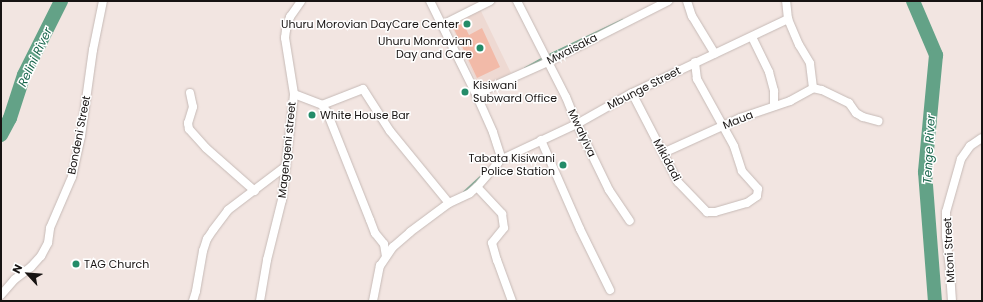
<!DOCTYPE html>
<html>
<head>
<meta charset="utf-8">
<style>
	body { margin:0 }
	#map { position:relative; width:983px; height:302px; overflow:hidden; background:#f2e5e1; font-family:Poppins,sans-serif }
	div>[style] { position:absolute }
	.built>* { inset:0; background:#eed9d2 }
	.green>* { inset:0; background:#f2baa8 }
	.stream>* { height:2.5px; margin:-1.25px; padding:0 1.25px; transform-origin:1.25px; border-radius:1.25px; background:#63a287 }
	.river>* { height:14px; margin:-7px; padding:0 7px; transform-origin:7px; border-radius:7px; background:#63a287 }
	.roads { filter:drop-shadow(0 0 1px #c6bab6) drop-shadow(0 0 1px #c6bab6) }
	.street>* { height:8px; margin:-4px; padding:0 4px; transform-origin:4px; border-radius:4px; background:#fff }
	.dots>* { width:11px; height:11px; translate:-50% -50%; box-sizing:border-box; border:2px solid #fff; border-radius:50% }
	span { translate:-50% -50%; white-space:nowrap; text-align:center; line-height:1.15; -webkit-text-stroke:3px #fff; paint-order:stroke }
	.poi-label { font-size:11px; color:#171312 }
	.right { translate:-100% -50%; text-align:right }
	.left { translate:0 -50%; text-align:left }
	.street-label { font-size:11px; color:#171312 }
	.water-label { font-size:12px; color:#19664c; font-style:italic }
	.frame { position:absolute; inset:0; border:2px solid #171312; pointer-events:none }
	.north { position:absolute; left:8px; top:254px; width:40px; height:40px; -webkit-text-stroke:3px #fff; paint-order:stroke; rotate:296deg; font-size:11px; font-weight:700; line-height:16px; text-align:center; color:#171312 }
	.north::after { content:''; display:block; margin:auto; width:14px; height:18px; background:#171312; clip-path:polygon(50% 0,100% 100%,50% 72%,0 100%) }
</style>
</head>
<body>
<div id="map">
	<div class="built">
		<i style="clip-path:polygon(480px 9px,511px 73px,480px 89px,450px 23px)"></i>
	</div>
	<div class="green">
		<i style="clip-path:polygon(463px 23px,469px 35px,482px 28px,500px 67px,477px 78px,453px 27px)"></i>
	</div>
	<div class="stream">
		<i style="left:549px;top:55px;width:81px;rotate:-25.6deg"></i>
		<i style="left:525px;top:68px;width:21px;rotate:-29deg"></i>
		<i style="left:464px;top:192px;width:21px;rotate:-43deg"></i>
	</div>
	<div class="river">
		<i style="left:913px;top:1px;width:59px;rotate:66.9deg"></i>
		<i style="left:936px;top:55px;width:118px;rotate:95.4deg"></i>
		<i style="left:925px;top:172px;width:129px;rotate:85.6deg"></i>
		<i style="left:1px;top:135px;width:19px;rotate:-62deg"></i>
		<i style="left:10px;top:118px;width:45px;rotate:-72deg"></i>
		<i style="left:24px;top:75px;width:83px;rotate:-63.4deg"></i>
	</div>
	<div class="roads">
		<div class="street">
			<i style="left:517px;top:1px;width:108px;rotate:63deg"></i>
			<i style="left:566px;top:97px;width:29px;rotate:68deg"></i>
			<i style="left:577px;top:124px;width:73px;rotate:64.1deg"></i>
			<i style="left:609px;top:190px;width:37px;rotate:56deg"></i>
			<i style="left:687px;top:1px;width:16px;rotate:72deg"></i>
			<i style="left:692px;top:16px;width:44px;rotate:58.8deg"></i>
			<i style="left:442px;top:25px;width:54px;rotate:-26.6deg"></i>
			<i style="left:752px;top:37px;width:39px;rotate:64deg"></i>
			<i style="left:769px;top:72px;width:20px;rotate:75deg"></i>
			<i style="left:774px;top:91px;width:15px;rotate:90deg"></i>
			<i style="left:813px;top:88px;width:9px;rotate:13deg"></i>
			<i style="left:822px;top:90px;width:30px;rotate:26deg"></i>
			<i style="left:849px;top:103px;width:12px;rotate:55deg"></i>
			<i style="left:856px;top:113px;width:8px;rotate:30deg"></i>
			<i style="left:863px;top:117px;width:16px;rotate:15deg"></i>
			<i style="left:190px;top:93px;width:14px;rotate:78deg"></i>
			<i style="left:193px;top:107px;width:17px;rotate:107deg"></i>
			<i style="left:188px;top:123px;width:6px;rotate:81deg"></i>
			<i style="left:189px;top:129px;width:25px;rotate:48deg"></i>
			<i style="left:206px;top:148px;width:65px;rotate:41.3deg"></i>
			<i style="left:632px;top:93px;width:100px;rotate:62.7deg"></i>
			<i style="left:678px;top:182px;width:42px;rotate:46deg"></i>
			<i style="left:707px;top:212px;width:8px"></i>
			<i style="left:715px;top:212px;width:33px;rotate:-16deg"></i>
			<i style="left:747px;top:203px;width:12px;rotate:-35deg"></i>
			<i style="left:757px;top:196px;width:7px;rotate:-82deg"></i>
			<i style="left:758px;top:189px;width:24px;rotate:-132deg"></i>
			<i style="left:742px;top:171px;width:26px;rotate:-108deg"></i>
			<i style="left:734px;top:146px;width:77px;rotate:-118.9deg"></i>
			<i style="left:697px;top:79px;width:17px;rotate:-97deg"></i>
			<i style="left:294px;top:94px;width:30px;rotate:21deg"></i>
			<i style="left:322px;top:105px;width:9px;rotate:54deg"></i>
			<i style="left:327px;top:112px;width:116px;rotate:68.3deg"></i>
			<i style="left:370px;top:220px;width:14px;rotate:69deg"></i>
			<i style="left:375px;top:233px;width:14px;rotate:51deg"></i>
			<i style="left:384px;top:244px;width:12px;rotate:81deg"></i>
			<i style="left:476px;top:94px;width:79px;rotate:-24deg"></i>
			<i style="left:548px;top:62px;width:135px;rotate:-26.9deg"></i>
			<i style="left:322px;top:105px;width:44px;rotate:-21.3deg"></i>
			<i style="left:363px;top:89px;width:50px;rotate:57.3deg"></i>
			<i style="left:390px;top:131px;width:93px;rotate:50.7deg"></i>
			<i style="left:541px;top:140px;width:97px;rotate:66.3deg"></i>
			<i style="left:580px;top:229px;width:68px;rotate:63.8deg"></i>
			<i style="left:663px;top:153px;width:85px;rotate:-24.4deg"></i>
			<i style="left:740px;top:118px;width:53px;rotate:-18.8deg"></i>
			<i style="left:790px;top:101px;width:26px;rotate:-29deg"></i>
			<i style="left:813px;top:88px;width:25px;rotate:-97deg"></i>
			<i style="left:810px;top:63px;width:21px;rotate:-121deg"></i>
			<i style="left:799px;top:45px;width:28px;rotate:-113deg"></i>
			<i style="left:788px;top:19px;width:18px;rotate:-96deg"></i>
			<i style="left:500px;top:160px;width:85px;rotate:-25.1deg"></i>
			<i style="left:577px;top:124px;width:63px;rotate:-29.4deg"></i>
			<i style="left:632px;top:93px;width:173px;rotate:-25.4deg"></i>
			<i style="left:477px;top:187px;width:37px;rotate:47deg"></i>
			<i style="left:502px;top:214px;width:14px;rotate:82deg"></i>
			<i style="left:504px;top:228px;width:19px;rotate:129deg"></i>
			<i style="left:492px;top:243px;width:18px;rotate:74deg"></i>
			<i style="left:497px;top:260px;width:44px;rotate:69.9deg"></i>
			<i style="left:1px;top:295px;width:21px;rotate:-49deg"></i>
			<i style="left:15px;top:279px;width:20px;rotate:-37deg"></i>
			<i style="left:31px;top:267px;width:15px;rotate:-48deg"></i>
			<i style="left:41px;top:256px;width:15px;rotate:-62deg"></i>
			<i style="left:48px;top:243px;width:15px;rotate:-82deg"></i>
			<i style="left:50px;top:228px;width:56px;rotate:-66.7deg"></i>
			<i style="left:72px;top:177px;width:42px;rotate:-77.6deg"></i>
			<i style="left:81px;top:136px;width:87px;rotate:-82.1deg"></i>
			<i style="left:93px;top:50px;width:50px;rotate:-78.5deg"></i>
			<i style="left:193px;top:301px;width:10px;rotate:-73deg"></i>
			<i style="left:196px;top:291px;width:41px;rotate:-80.1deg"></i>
			<i style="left:203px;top:251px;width:13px;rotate:-72deg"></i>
			<i style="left:207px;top:239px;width:11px;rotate:-56deg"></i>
			<i style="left:213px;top:230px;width:25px;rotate:-53deg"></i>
			<i style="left:228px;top:210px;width:73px;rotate:-37.2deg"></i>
			<i style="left:260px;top:301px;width:42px;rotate:-80.3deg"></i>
			<i style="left:267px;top:260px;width:62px;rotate:-76deg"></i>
			<i style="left:282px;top:200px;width:107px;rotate:-83.5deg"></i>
			<i style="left:294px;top:94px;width:57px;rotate:-99.1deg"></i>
			<i style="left:285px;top:38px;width:8px;rotate:-83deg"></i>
			<i style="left:286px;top:30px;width:14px;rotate:-73deg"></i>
			<i style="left:290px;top:17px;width:19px;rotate:-55deg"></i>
			<i style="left:373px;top:301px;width:36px;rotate:-79deg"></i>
			<i style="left:380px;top:266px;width:23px;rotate:-56deg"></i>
			<i style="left:393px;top:247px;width:23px;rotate:-41deg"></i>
			<i style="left:410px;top:232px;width:49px;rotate:-36.6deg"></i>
			<i style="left:449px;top:203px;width:23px;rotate:-25deg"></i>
			<i style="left:470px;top:193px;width:9px;rotate:-41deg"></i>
			<i style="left:477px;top:187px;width:32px;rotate:-49deg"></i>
			<i style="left:498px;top:163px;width:7px;rotate:-63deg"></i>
			<i style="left:501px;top:157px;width:26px;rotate:-108deg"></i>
			<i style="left:493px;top:132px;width:42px;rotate:-114.1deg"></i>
			<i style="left:476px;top:94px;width:104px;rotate:-116.3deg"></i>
			<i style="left:952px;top:301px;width:32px;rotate:-94deg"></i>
			<i style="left:950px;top:269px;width:33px;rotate:-97deg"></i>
			<i style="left:946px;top:236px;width:24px;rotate:-90deg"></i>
			<i style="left:946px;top:212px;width:55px;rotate:-74.2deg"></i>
			<i style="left:961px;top:159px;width:16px;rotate:-55deg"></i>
			<i style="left:970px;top:146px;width:14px;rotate:-34deg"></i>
		</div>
	</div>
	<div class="dots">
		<i style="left:467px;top:24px;background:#248c69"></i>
		<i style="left:480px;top:48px;background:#248c69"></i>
		<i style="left:465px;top:92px;background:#248c69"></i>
		<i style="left:312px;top:115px;background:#248c69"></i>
		<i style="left:563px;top:165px;background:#248c69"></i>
		<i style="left:76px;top:264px;background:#248c69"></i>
	</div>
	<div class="poi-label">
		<span class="right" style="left:459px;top:24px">Uhuru Morovian DayCare Center</span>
		<span class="right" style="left:472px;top:48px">Uhuru Monravian<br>Day and Care</span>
		<span class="left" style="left:473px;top:92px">Kisiwani<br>Subward Office</span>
		<span class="left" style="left:320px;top:115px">White House Bar</span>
		<span class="right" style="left:555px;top:165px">Tabata Kisiwani<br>Police Station</span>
		<span class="left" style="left:84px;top:264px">TAG Church</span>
	</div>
	<div class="street-label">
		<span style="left:572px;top:49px;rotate:-27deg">Mwaisaka</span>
		<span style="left:644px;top:88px;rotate:-27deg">Mbunge Street</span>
		<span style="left:738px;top:120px;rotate:-22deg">Maua</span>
		<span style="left:582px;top:133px;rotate:65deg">Mwalyiva</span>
		<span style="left:79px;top:135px;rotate:-79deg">Bondeni Street</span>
		<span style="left:287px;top:150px;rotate:-84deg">Magengeni street</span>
		<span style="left:667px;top:160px;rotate:62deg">Mikidadi</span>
		<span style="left:949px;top:250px;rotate:-93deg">Mtoni Street</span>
	</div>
	<div class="water-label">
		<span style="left:35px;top:57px;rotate:-65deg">Relini River</span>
		<span style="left:929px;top:149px;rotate:-87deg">Tenge River</span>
	</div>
	<div class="frame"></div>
	<div class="north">N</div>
</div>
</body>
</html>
